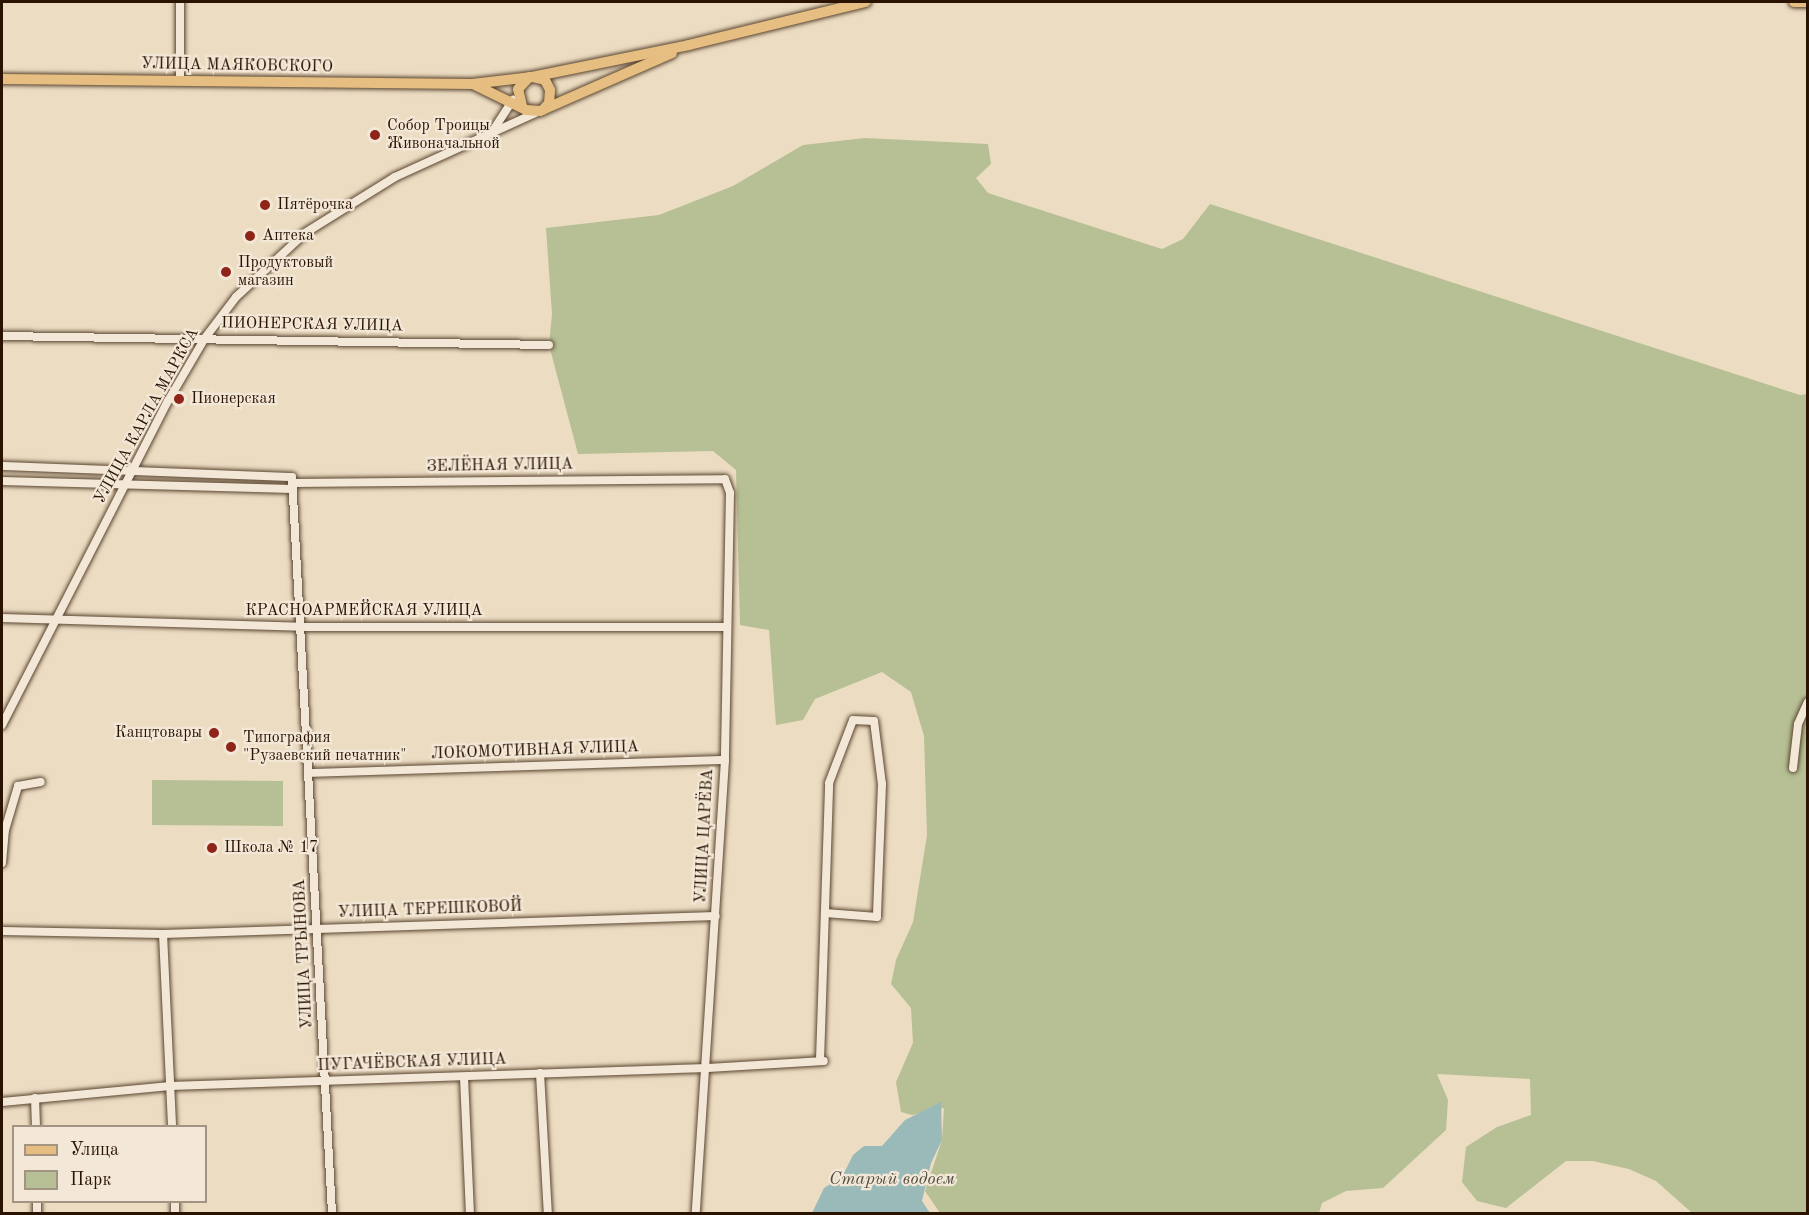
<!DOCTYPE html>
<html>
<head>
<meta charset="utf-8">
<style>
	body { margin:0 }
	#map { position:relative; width:1809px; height:1215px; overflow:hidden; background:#ecdcc2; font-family:"Old Standard TT",serif }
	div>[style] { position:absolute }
	.green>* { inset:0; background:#b6c094 }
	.water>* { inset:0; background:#9ababa }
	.roads { filter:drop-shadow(0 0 2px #5a4530) drop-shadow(0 0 2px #5a4530) }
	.minor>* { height:8px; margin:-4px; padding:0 4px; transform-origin:4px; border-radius:4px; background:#f3e8d7 }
	.major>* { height:10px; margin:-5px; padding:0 5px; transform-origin:5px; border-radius:5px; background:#e6be81 }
	.dots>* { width:16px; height:16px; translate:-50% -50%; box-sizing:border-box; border:3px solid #f3e8d7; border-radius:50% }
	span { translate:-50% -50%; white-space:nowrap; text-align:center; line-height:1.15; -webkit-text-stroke:4.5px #f3e8d7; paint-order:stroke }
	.street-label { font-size:16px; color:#2a1300 }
	.poi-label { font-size:16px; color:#2a1300 }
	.left { translate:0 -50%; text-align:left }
	.right { translate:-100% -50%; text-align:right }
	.water-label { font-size:18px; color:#514d41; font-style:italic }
	.frame { position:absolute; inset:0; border:3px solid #2a1300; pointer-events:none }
	.legend { position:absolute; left:12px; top:1125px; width:195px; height:78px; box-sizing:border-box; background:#f3e8d7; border:2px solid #a39381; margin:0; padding:8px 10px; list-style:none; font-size:18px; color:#2a1300 }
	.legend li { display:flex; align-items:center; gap:12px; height:30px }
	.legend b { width:30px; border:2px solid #a39381 }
</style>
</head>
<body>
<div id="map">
	<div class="green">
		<i style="clip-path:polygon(865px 138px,988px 144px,991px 164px,976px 178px,988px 193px,1162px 249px,1183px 239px,1210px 204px,1800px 395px,1807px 394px,1807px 1213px,1692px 1213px,1656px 1181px,1629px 1169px,1593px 1161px,1566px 1161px,1506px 1208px,1477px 1201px,1462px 1182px,1466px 1147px,1497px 1127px,1531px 1115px,1530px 1079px,1437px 1074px,1448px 1100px,1446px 1130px,1383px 1188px,1346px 1191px,1322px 1203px,1319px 1213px,940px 1213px,925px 1191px,942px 1140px,944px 1108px,912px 1115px,901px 1112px,896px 1082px,913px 1043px,911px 1008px,891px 984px,896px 960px,913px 922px,927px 835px,924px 736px,911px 692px,882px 672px,815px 699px,803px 720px,776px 725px,769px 630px,740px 625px,736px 470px,713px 451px,578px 454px,549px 345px,552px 314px,546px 228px,659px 215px,733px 186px,803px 145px)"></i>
		<i style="clip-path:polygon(152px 780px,283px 781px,283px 826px,152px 825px)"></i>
	</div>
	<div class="water">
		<i style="clip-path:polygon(941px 1102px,942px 1140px,931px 1163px,922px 1201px,930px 1213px,812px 1213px,824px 1188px,842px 1177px,853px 1155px,864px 1146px,882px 1146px,905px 1120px)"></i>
	</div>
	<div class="roads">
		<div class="minor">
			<i style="left:180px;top:2px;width:78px;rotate:90deg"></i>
			<i style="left:494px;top:129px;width:35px;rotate:-57deg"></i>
			<i style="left:2px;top:336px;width:547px;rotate:0.94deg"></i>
			<i style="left:2px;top:466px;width:290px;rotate:2.2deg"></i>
			<i style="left:292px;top:477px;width:738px;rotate:86.89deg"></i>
			<i style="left:2px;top:481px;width:290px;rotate:1.6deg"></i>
			<i style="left:292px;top:483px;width:433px;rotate:-0.5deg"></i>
			<i style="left:725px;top:479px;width:15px;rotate:70deg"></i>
			<i style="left:730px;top:493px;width:267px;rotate:91.1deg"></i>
			<i style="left:725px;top:760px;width:455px;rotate:93.7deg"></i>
			<i style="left:2px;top:618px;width:299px;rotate:1.7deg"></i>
			<i style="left:301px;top:627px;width:426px"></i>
			<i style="left:2px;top:725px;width:364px;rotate:-62.9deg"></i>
			<i style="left:168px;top:401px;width:73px;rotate:-59.6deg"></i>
			<i style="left:205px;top:338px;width:51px;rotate:-52.9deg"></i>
			<i style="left:236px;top:297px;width:94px;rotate:-42.8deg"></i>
			<i style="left:305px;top:233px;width:106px;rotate:-31.9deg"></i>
			<i style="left:395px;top:177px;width:159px;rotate:-24.5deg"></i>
			<i style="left:1793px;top:768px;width:44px;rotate:-83.5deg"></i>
			<i style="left:1798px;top:724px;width:24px;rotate:-66deg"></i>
			<i style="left:310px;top:773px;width:415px;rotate:-1.8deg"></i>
			<i style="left:2px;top:863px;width:33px;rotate:-85deg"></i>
			<i style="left:5px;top:830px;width:46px;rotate:-73.5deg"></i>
			<i style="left:18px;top:786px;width:23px;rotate:-10deg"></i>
			<i style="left:2px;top:931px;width:161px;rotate:1.1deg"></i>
			<i style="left:163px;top:934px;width:553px;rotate:-1.86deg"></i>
			<i style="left:163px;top:934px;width:192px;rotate:87.3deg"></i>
			<i style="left:820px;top:1060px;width:277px;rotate:-88.1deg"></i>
			<i style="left:829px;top:783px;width:67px;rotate:-69.1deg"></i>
			<i style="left:853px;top:720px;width:21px;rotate:3deg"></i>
			<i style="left:874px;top:721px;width:64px;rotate:82.8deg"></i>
			<i style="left:882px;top:784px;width:133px;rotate:92.2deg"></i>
			<i style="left:877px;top:917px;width:52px;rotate:-175.6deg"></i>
			<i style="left:540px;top:1073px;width:141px;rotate:86.8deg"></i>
			<i style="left:464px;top:1077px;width:137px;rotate:87.5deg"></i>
			<i style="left:35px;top:1098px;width:28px;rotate:88deg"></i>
			<i style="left:2px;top:1102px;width:169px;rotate:-5.4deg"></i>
			<i style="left:170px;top:1086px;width:538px;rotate:-1.92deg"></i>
			<i style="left:708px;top:1068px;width:116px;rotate:-3.5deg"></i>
			<i style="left:37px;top:1202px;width:12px;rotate:90deg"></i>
			<i style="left:175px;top:1202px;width:12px;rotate:90deg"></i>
		</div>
		<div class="major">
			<i style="left:1794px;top:2px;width:14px"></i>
			<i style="left:532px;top:77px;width:160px;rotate:-11.5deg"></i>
			<i style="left:689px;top:45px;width:182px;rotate:-13.7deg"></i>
			<i style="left:2px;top:79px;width:470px;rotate:0.6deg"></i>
			<i style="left:472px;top:84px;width:60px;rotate:-6.7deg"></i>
			<i style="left:532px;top:77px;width:13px;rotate:13deg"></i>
			<i style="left:545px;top:80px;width:11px;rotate:63deg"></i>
			<i style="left:550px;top:90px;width:13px;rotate:94deg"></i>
			<i style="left:549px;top:103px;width:9px;rotate:131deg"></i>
			<i style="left:475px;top:85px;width:57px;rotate:26.1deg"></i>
			<i style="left:526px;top:110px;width:14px;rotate:4deg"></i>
			<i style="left:540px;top:111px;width:144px;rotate:-23.7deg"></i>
			<i style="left:522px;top:106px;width:17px;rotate:-103deg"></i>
			<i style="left:518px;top:89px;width:16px;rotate:-47deg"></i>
		</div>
	</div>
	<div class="dots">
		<i style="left:375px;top:135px;background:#8f2418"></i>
		<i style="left:265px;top:205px;background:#8f2418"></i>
		<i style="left:250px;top:236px;background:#8f2418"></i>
		<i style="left:226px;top:272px;background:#8f2418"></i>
		<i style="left:179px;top:399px;background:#8f2418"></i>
		<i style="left:214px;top:733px;background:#8f2418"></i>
		<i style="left:231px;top:747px;background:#8f2418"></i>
		<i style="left:212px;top:848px;background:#8f2418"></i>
	</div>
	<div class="street-label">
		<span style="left:237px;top:66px;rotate:1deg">УЛИЦА МАЯКОВСКОГО</span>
		<span style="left:312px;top:325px;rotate:1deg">ПИОНЕРСКАЯ УЛИЦА</span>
		<span style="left:147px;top:416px;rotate:-61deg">УЛИЦА КАРЛА МАРКСА</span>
		<span style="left:500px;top:466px;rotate:-1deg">ЗЕЛЁНАЯ УЛИЦА</span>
		<span style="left:364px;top:611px">КРАСНОАРМЕЙСКАЯ УЛИЦА</span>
		<span style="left:535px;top:751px;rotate:-2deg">ЛОКОМОТИВНАЯ УЛИЦА</span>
		<span style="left:705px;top:836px;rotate:-87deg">УЛИЦА ЦАРЁВА</span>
		<span style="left:430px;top:910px;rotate:-2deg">УЛИЦА ТЕРЕШКОВОЙ</span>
		<span style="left:304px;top:954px;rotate:-93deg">УЛИЦА ТРЫНОВА</span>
		<span style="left:412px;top:1063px;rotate:-2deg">ПУГАЧЁВСКАЯ УЛИЦА</span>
	</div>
	<div class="poi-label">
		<span class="left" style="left:387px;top:135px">Собор Троицы<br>Живоначальной</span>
		<span class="left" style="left:277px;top:205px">Пятёрочка</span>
		<span class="left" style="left:262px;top:236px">Аптека</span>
		<span class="left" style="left:238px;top:272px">Продуктовый<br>магазин</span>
		<span class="left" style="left:191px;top:399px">Пионерская</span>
		<span class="right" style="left:202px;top:733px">Канцтовары</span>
		<span class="left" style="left:243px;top:747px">Типография<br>"Рузаевский печатник"</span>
		<span class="left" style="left:224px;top:848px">Школа № 17</span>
	</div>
	<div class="water-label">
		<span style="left:892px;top:1179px">Старый водоем</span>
	</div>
	<div class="frame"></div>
	<ul class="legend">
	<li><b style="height:8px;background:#e6be81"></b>Улица</li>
	<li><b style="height:16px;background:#b6c094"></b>Парк</li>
	</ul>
</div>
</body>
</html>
